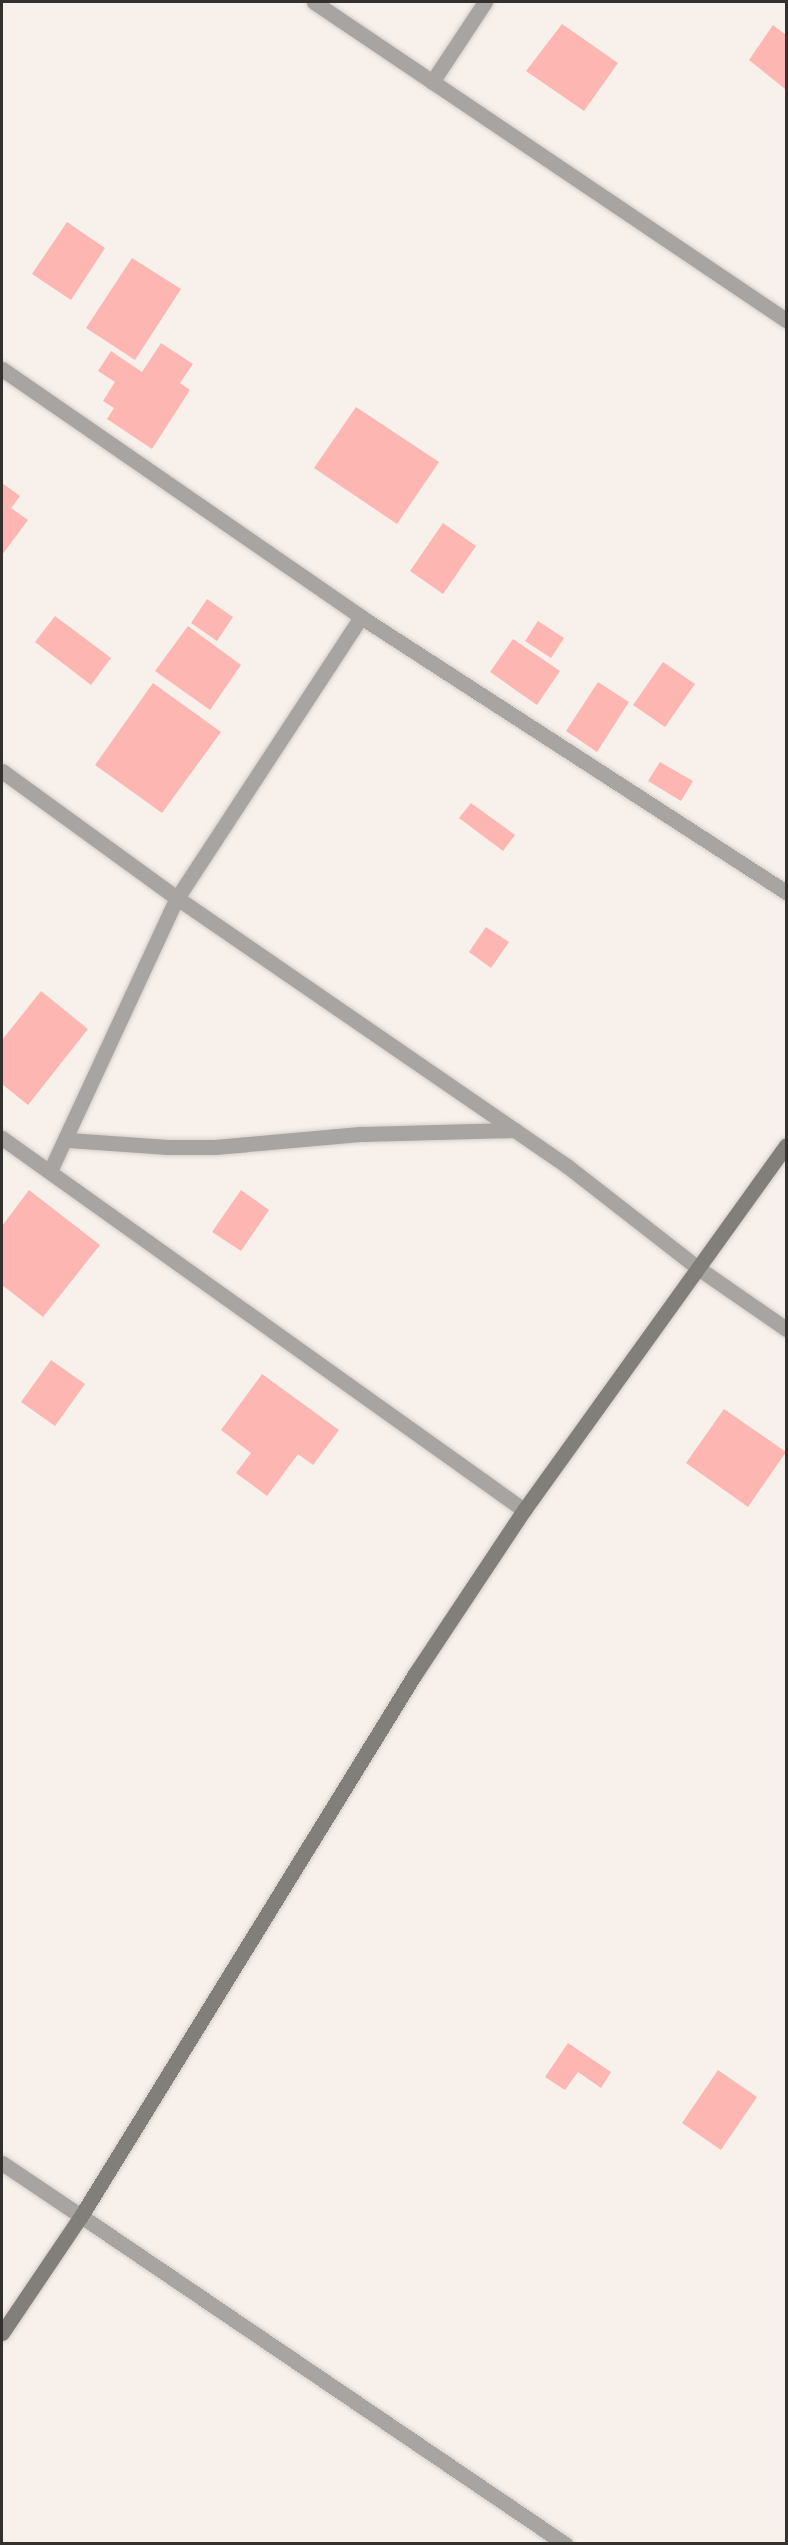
<!DOCTYPE html>
<html>
<head>
<meta charset="utf-8">
<style>
	body { margin:0 }
	#map { position:relative; width:788px; height:2545px; overflow:hidden; background:#f8f1eb; font-family:Poppins,sans-serif }
	div>[style] { position:absolute }
	.building>* { inset:0; background:#fdb6b2 }
	.roads { filter:drop-shadow(0 0 2px #d5cec9) drop-shadow(0 0 2px #d5cec9) }
	.minor>* { height:15px; margin:-7.5px; padding:0 7.5px; transform-origin:7.5px; border-radius:7.5px; background:#a7a4a1 }
	.tertiary>* { height:15px; margin:-7.5px; padding:0 7.5px; transform-origin:7.5px; border-radius:7.5px; background:#a7a4a1 }
	.secondary>* { height:15px; margin:-7.5px; padding:0 7.5px; transform-origin:7.5px; border-radius:7.5px; background:#827f7a }
	span { translate:-50% -50%; white-space:nowrap; text-align:center; line-height:1.15; -webkit-text-stroke:6px #f8f1eb; paint-order:stroke }
	.frame { position:absolute; inset:0; border:3px solid #33302e; pointer-events:none }
</style>
</head>
<body>
<div id="map">
	<div class="building">
		<i style="clip-path:polygon(562px 24px,618px 63px,584px 111px,526px 71px)"></i>
		<i style="clip-path:polygon(773px 25px,786px 35px,785px 89px,749px 60px)"></i>
		<i style="clip-path:polygon(67px 222px,105px 248px,71px 300px,32px 274px)"></i>
		<i style="clip-path:polygon(132px 258px,181px 289px,135px 360px,86px 328px)"></i>
		<i style="clip-path:polygon(161px 343px,193px 364px,180px 383px,190px 390px,152px 449px,107px 419px,114px 408px,103px 401px,115px 382px,98px 371px,111px 351px,142px 372px)"></i>
		<i style="clip-path:polygon(356px 407px,439px 462px,397px 524px,314px 468px)"></i>
		<i style="clip-path:polygon(2px 483px,20px 496px,11px 508px,28px 520px,2px 555px)"></i>
		<i style="clip-path:polygon(443px 523px,476px 546px,443px 594px,410px 571px)"></i>
		<i style="clip-path:polygon(207px 599px,233px 617px,217px 641px,191px 623px)"></i>
		<i style="clip-path:polygon(55px 616px,111px 658px,91px 685px,35px 642px)"></i>
		<i style="clip-path:polygon(538px 621px,564px 638px,551px 658px,525px 641px)"></i>
		<i style="clip-path:polygon(188px 626px,241px 665px,210px 710px,155px 671px)"></i>
		<i style="clip-path:polygon(513px 639px,560px 671px,537px 705px,490px 672px)"></i>
		<i style="clip-path:polygon(663px 662px,695px 684px,665px 727px,633px 705px)"></i>
		<i style="clip-path:polygon(598px 682px,629px 702px,597px 752px,566px 731px)"></i>
		<i style="clip-path:polygon(153px 683px,221px 732px,162px 813px,95px 765px)"></i>
		<i style="clip-path:polygon(660px 762px,693px 781px,681px 801px,648px 781px)"></i>
		<i style="clip-path:polygon(471px 803px,515px 835px,503px 851px,459px 818px)"></i>
		<i style="clip-path:polygon(486px 927px,509px 942px,491px 968px,469px 952px)"></i>
		<i style="clip-path:polygon(41px 991px,88px 1029px,28px 1105px,2px 1084px,2px 1040px)"></i>
		<i style="clip-path:polygon(29px 1190px,100px 1245px,43px 1317px,2px 1285px,2px 1226px)"></i>
		<i style="clip-path:polygon(241px 1190px,269px 1210px,241px 1251px,212px 1232px)"></i>
		<i style="clip-path:polygon(51px 1360px,85px 1384px,55px 1426px,21px 1402px)"></i>
		<i style="clip-path:polygon(262px 1374px,339px 1430px,313px 1465px,298px 1454px,267px 1496px,236px 1473px,251px 1453px,221px 1430px)"></i>
		<i style="clip-path:polygon(724px 1409px,786px 1452px,748px 1507px,686px 1463px)"></i>
		<i style="clip-path:polygon(568px 2043px,611px 2072px,601px 2088px,578px 2072px,565px 2090px,545px 2077px)"></i>
		<i style="clip-path:polygon(718px 2070px,757px 2097px,721px 2150px,682px 2123px)"></i>
	</div>
	<div class="roads">
		<div class="minor">
			<i style="left:314px;top:2px;width:569px;rotate:33.97deg"></i>
			<i style="left:432px;top:82px;width:96px;rotate:-56.5deg"></i>
			<i style="left:2px;top:369px;width:436px;rotate:34.6deg"></i>
			<i style="left:361px;top:617px;width:506px;rotate:32.91deg"></i>
			<i style="left:2px;top:771px;width:216px;rotate:36deg"></i>
			<i style="left:177px;top:898px;width:473px;rotate:34.5deg"></i>
			<i style="left:567px;top:1166px;width:166px;rotate:37.9deg"></i>
			<i style="left:698px;top:1268px;width:107px;rotate:34.7deg"></i>
			<i style="left:2px;top:1138px;width:641px;rotate:35.48deg"></i>
			<i style="left:68px;top:1140px;width:100px;rotate:4deg"></i>
			<i style="left:168px;top:1147px;width:47px"></i>
			<i style="left:215px;top:1147px;width:148px;rotate:-5.1deg"></i>
			<i style="left:362px;top:1134px;width:153px;rotate:-1.5deg"></i>
			<i style="left:50px;top:1171px;width:301px;rotate:-65.1deg"></i>
			<i style="left:177px;top:898px;width:336px;rotate:-56.8deg"></i>
			<i style="left:81px;top:2216px;width:585px;rotate:34.12deg"></i>
		</div>
		<div class="tertiary">
			<i style="left:2px;top:2163px;width:95px;rotate:33.9deg"></i>
		</div>
		<div class="secondary">
			<i style="left:2px;top:2333px;width:141px;rotate:-56deg"></i>
			<i style="left:81px;top:2216px;width:637px;rotate:-58.36deg"></i>
			<i style="left:415px;top:1674px;width:197px;rotate:-56.4deg"></i>
			<i style="left:524px;top:1510px;width:449px;rotate:-54.3deg"></i>
		</div>
	</div>
	<div class="frame"></div>
</div>
</body>
</html>
